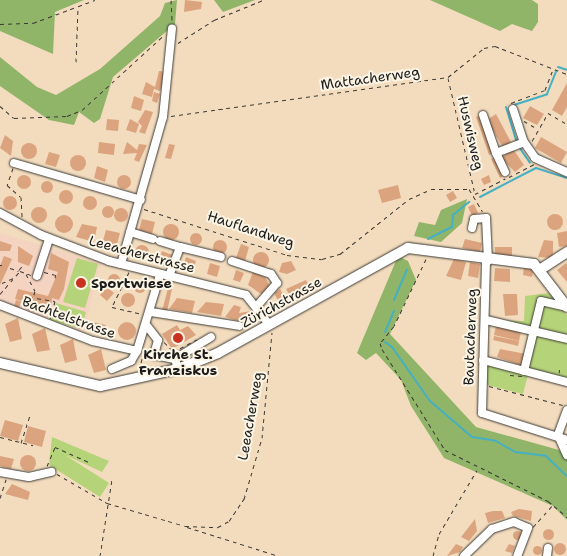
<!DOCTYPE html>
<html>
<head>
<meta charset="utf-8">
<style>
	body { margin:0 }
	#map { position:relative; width:567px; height:556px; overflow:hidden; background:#f3dcbe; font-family:"Shantell Sans",sans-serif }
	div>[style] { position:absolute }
	.built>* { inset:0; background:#f5d3c1 }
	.green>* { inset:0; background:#b5d379 }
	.forest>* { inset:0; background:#90b569 }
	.stream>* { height:2px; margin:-1px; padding:0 1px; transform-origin:1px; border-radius:1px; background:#44b0c2 }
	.building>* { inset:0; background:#dba47e }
	.round { border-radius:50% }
	.path>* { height:1px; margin-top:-0.5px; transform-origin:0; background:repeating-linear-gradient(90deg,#3c3934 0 4px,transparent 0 8px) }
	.roads { filter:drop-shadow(0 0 1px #3c3934) drop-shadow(0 0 1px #3c3934) }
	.minor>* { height:8px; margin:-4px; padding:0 4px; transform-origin:4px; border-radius:4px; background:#fff }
	.major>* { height:10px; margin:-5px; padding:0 5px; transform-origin:5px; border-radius:5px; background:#fff }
	.dots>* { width:14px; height:14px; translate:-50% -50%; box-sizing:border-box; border:2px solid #fcf5e5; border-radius:50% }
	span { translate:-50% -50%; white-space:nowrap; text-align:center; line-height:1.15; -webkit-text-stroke:4px #fcf5e5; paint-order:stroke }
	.street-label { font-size:14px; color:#1c1c1c }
	.poi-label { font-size:14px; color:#1c1c1c; font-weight:700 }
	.left { translate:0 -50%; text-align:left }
</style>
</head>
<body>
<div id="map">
	<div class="built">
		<i style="clip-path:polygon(0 233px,101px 263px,83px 337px,0 305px)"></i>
	</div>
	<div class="green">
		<i style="clip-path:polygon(77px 258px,98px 264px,85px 308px,63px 302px)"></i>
		<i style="clip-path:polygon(549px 293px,567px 315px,567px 381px,529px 371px,523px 394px,483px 384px,485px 363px,525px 373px,537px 330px,495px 320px,524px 321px,525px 296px)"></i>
		<i style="clip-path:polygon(56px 303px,86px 312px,81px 329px,50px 320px)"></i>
		<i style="clip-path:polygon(52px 437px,109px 461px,102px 472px,65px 455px,109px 483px,100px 497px,49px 465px)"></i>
	</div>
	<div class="forest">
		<i style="clip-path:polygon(0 0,84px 0,55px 12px,53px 54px,0 31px)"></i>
		<i style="clip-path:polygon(177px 0,175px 24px,113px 77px,100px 119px,94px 123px,79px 112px,74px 125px,49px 120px,0 86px,0 57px,37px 87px,56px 95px,100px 69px,160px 16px,165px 3px)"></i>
		<i style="clip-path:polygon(214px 0,255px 0,223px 12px)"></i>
		<i style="clip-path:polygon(430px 0,532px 0,538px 4px,538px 22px,532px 31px,512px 24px,500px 31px)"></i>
		<i style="clip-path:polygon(467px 199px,462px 223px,441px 242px,414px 236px,419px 222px,435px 225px,441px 210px)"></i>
		<i style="clip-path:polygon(398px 256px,408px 261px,416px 280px,390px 334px,476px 427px,559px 450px,567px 458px,567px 520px,553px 506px,444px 458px,411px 406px,401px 380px,376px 353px,366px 360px,357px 353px)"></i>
	</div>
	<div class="stream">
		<i style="left:558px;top:67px;width:9px;rotate:18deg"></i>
		<i style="left:514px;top:105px;width:35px;rotate:-18deg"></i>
		<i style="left:547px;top:94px;width:24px;rotate:-68deg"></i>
		<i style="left:506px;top:107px;width:37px;rotate:73deg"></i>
		<i style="left:519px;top:147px;width:19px;rotate:55deg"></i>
		<i style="left:480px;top:197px;width:63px;rotate:-27.4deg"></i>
		<i style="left:536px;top:168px;width:33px;rotate:18deg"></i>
		<i style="left:428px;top:239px;width:27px;rotate:-27deg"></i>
		<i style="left:452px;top:227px;width:12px;rotate:-85deg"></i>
		<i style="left:453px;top:215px;width:21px;rotate:-39deg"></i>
		<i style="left:394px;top:300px;width:33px;rotate:-67deg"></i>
		<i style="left:385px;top:332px;width:23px;rotate:-67deg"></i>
		<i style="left:385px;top:342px;width:9px;rotate:36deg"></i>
		<i style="left:392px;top:347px;width:66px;rotate:54.9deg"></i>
		<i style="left:430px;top:401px;width:55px;rotate:40.6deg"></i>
		<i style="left:472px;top:437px;width:24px;rotate:9deg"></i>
		<i style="left:496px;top:441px;width:22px;rotate:30deg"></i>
		<i style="left:515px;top:452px;width:31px;rotate:7deg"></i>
		<i style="left:546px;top:456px;width:29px;rotate:44deg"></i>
	</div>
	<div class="building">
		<i style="clip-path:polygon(185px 0,202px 2px,201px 9px,184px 12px)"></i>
		<i style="clip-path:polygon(159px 71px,167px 72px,160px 91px,154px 89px,152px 97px,142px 94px,146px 82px,155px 87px)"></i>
		<i style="clip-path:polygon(567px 83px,567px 107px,562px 116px,552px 110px)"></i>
		<i style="clip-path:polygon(154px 92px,160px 94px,157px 103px,152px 101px)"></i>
		<i style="clip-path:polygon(134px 96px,144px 100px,141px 111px,131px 108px)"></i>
		<i style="clip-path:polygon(530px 106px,544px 114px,537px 125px,523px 118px)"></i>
		<i style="clip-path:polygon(145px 110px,153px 112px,145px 134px,139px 132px,142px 126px,138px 122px)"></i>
		<i style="clip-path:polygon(496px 114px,511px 142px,503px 148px,487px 120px)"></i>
		<i style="clip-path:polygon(481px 115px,494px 153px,489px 155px,476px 117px)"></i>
		<i style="clip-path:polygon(107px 119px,119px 120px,118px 131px,106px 130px)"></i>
		<i style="clip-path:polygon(130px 119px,139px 124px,136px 133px,126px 130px)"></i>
		<i style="clip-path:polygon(5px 135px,13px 141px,11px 156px,0 148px)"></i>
		<i style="clip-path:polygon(541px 137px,567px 152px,561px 163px,535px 148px)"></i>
		<i style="clip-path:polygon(99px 142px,115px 144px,114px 155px,98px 153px)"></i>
		<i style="clip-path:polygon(127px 142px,137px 150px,139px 144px,147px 145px,139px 162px,134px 160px,137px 153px,123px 154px)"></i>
		<i class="round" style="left:21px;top:143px;width:16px;height:16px"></i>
		<i style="clip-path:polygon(169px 144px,175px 145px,171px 159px,165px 158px)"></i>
		<i style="clip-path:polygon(513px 149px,524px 165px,515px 172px,501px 158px)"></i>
		<i style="clip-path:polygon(49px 152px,60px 155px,56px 167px,45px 164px)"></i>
		<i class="round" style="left:70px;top:155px;width:16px;height:16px"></i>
		<i style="clip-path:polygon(495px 157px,504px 176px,500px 178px,491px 159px)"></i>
		<i style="clip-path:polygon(97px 166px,108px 170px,105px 182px,94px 178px)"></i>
		<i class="round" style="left:17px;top:175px;width:14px;height:14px"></i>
		<i style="clip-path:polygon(489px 175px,491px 182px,484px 185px,481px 179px)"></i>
		<i class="round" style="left:117px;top:175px;width:14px;height:14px"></i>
		<i class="round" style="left:41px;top:181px;width:12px;height:12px"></i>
		<i style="clip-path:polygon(398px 185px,401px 198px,382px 203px,378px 190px)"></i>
		<i class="round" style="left:59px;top:190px;width:14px;height:14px"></i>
		<i style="clip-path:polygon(453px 191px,457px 198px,450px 202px,446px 195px)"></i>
		<i class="round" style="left:3px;top:196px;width:14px;height:14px"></i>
		<i class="round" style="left:83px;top:196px;width:14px;height:14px"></i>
		<i style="clip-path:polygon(474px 204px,478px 213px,472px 216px,468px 207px)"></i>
		<i class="round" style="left:102px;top:206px;width:12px;height:12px"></i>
		<i class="round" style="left:31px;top:207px;width:16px;height:16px"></i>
		<i class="round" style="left:114px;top:208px;width:14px;height:14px"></i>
		<i class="round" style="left:547px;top:214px;width:16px;height:16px"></i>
		<i class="round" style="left:55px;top:215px;width:18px;height:18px"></i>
		<i style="clip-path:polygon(142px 219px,155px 222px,152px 234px,139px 230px)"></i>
		<i style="clip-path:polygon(82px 224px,97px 227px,94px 242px,76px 237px)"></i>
		<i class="round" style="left:163px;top:224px;width:16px;height:16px"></i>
		<i style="clip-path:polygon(106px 230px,120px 233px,116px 248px,102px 244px)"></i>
		<i style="clip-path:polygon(567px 231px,567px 246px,559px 247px,557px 233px)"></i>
		<i class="round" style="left:190px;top:233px;width:12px;height:12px"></i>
		<i style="clip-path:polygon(465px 239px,482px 243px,480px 252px,462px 248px)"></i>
		<i class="round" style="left:213px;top:240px;width:14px;height:14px"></i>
		<i style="clip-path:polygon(544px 240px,553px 241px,553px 258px,538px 257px)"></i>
		<i style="clip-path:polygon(0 241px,12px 245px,10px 251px,0 251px)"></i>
		<i style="clip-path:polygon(241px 244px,249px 247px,245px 261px,236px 258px)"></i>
		<i class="round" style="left:135px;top:245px;width:14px;height:14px"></i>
		<i style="clip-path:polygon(18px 246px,33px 256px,29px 266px,18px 262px)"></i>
		<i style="clip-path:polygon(495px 247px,512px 247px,512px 256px,495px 256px)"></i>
		<i style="clip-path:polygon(162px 251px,172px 255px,168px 267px,158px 264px)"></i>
		<i class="round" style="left:253px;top:252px;width:16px;height:16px"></i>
		<i style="clip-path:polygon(51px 253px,69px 262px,64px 289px,59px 300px,52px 298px,51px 312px,31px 306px,34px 297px,29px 303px,15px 299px,18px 289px,48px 296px,58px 272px,48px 269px)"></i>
		<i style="clip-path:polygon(4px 256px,12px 259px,0 285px,0 266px)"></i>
		<i style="clip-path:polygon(186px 257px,196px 261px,192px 272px,182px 269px)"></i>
		<i style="clip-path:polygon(454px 259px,466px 262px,461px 280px,446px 276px)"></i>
		<i style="clip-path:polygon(291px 261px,296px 270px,287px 274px,279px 272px,282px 263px)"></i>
		<i style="clip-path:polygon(470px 262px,480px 264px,478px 278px,468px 276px)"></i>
		<i style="clip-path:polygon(210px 263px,220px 266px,217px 277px,207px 274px)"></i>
		<i style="clip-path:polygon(566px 263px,567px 264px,567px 282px,557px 270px)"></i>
		<i style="clip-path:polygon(524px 266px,534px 268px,532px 277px,523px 275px)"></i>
		<i style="clip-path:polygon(495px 268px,510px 269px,510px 282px,494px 281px)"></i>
		<i style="clip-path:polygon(236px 270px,244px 273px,240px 282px,233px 280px)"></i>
		<i style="clip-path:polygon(253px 272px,265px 277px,270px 286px,261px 294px,248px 285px)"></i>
		<i class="round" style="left:108px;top:274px;width:12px;height:12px"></i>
		<i style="clip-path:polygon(306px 280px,311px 289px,291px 298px,286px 289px)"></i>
		<i class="round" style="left:134px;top:281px;width:12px;height:12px"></i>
		<i style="clip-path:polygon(107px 287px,114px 293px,107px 301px,100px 295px)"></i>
		<i style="clip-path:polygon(168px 288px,172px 289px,167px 312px,162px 311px)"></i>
		<i style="clip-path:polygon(280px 289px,287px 302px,281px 306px,274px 293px)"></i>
		<i class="round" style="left:121px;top:293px;width:14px;height:14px"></i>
		<i style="clip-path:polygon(503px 294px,517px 294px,518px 315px,505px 316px)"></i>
		<i style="clip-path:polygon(177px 298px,195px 301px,192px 313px,169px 309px)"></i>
		<i style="clip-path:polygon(16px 300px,21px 301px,19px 308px,14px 307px)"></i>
		<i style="clip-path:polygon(206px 302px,224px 304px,221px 316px,197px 312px)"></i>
		<i style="clip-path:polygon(234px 305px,241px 307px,239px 313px,251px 311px,248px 324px,225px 317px)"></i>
		<i style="clip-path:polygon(18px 318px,22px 339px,10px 342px,5px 324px)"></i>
		<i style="clip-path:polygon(92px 322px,106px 325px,104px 334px,90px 331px)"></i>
		<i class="round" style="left:118px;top:322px;width:18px;height:18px"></i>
		<i style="clip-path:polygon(177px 325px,180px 330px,188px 326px,196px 335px,172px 349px,162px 334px)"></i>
		<i style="clip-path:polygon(496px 326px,521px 332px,519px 341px,494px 335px)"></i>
		<i style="clip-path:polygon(45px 328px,50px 350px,37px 352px,32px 334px)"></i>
		<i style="clip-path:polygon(494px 336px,519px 341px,518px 346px,493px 340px)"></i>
		<i style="clip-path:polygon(73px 339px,77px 360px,65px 363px,60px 345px)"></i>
		<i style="clip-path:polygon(101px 349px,106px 370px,94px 373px,88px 355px)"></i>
		<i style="clip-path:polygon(500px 349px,526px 354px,523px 366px,497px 357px)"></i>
		<i style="clip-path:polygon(5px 420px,23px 425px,18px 441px,0 436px)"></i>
		<i style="clip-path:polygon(28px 426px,46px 431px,42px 447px,24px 442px)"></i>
		<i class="round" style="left:20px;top:455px;width:16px;height:16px"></i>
		<i style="clip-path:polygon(0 456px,14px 459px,11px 469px,0 466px)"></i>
		<i style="clip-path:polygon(12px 484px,30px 492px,28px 500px,5px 494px)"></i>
		<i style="clip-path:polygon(519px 509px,532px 511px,531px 521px,513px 516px,511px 512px)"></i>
		<i style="clip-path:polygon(493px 511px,502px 511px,505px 518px,488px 523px,485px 513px)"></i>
		<i style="clip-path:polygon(475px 519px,477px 531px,469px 541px,461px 537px)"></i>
		<i class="round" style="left:542.5px;top:528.5px;width:11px;height:11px"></i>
		<i class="round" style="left:512.5px;top:530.5px;width:9px;height:9px"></i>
		<i class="round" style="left:554px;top:543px;width:12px;height:12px"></i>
		<i style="clip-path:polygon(456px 544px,463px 547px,460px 552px,447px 556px)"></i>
		<i style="clip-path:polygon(509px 544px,515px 546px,512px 553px,505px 551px)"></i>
		<i class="round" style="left:532.5px;top:545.5px;width:9px;height:9px"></i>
	</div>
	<div class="path">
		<i style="left:171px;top:0;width:22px;rotate:87deg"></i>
		<i style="left:0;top:24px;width:33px;rotate:-2deg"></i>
		<i style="left:33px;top:23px;width:66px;rotate:-20.4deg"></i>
		<i style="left:178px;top:43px;width:43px;rotate:-32.6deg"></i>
		<i style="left:214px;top:20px;width:53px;rotate:-22.2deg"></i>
		<i style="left:76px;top:62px;width:54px;rotate:-87.9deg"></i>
		<i style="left:448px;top:78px;width:119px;rotate:76.9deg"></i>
		<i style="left:475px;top:194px;width:34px;rotate:-27deg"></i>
		<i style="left:511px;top:103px;width:36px;rotate:-21deg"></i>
		<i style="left:545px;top:90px;width:22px;rotate:-69deg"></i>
		<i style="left:0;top:106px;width:18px;rotate:41deg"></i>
		<i style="left:14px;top:118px;width:53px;rotate:-2.2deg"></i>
		<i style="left:67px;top:116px;width:16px;rotate:-22deg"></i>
		<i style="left:82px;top:110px;width:111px;rotate:-42.4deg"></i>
		<i style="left:171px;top:116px;width:280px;rotate:-8deg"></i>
		<i style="left:448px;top:77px;width:46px;rotate:-38.9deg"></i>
		<i style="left:484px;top:48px;width:11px;rotate:-10deg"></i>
		<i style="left:495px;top:46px;width:77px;rotate:21.3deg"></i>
		<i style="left:524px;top:121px;width:16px;rotate:30deg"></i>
		<i style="left:532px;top:141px;width:32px;rotate:-60deg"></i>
		<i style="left:548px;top:113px;width:22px;rotate:30deg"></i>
		<i style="left:13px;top:168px;width:18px;rotate:109deg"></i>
		<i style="left:7px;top:185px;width:18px;rotate:41deg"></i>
		<i style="left:21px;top:197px;width:20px;rotate:87deg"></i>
		<i style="left:509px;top:177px;width:28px;rotate:-27deg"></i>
		<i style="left:144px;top:209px;width:150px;rotate:17.8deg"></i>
		<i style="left:287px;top:255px;width:35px;rotate:7deg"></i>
		<i style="left:322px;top:259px;width:19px;rotate:-16deg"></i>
		<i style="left:340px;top:254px;width:88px;rotate:-38.6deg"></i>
		<i style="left:409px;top:199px;width:24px;rotate:-24deg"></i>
		<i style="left:431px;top:189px;width:38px"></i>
		<i style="left:469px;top:189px;width:26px;rotate:59deg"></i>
		<i style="left:426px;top:259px;width:74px;rotate:115.5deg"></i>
		<i style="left:394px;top:326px;width:22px;rotate:129deg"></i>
		<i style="left:380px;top:343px;width:6px;rotate:72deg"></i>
		<i style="left:382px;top:349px;width:119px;rotate:58deg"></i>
		<i style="left:445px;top:450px;width:115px;rotate:26.3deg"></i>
		<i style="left:548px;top:501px;width:25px;rotate:40deg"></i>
		<i style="left:0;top:265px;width:2px"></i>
		<i style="left:10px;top:268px;width:9px;rotate:18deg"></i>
		<i style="left:19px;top:270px;width:5px;rotate:-53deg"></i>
		<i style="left:44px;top:272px;width:11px;rotate:15deg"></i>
		<i style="left:129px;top:272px;width:39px;rotate:116deg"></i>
		<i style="left:112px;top:307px;width:31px;rotate:13deg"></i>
		<i style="left:26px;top:274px;width:19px;rotate:62deg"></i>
		<i style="left:35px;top:291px;width:20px;rotate:108deg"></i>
		<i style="left:55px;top:278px;width:6px;rotate:-81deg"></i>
		<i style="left:2px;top:283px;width:12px;rotate:-24deg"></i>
		<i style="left:0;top:294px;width:30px;rotate:-49deg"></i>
		<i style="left:20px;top:271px;width:12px;rotate:20deg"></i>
		<i style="left:29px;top:297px;width:26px;rotate:9deg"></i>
		<i style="left:55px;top:301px;width:18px;rotate:106deg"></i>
		<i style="left:164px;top:342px;width:13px;rotate:45deg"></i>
		<i style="left:173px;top:352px;width:27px;rotate:-28deg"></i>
		<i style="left:139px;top:370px;width:16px;rotate:-75deg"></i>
		<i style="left:559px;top:373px;width:6px;rotate:-81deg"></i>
		<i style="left:510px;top:375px;width:12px;rotate:5deg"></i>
		<i style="left:489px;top:386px;width:76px;rotate:14.4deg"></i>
		<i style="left:0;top:437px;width:34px;rotate:14deg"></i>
		<i style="left:21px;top:443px;width:29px;rotate:-72deg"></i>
		<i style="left:47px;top:466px;width:21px;rotate:-67deg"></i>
		<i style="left:55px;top:447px;width:37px;rotate:24deg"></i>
		<i style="left:57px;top:474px;width:58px;rotate:30.1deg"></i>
		<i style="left:107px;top:503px;width:81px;rotate:16.4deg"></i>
		<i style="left:185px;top:526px;width:33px;rotate:2deg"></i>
		<i style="left:218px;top:527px;width:13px;rotate:-29deg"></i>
		<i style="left:229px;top:521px;width:27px;rotate:-56deg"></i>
		<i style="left:244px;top:499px;width:64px;rotate:-73.6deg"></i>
		<i style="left:262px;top:438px;width:106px;rotate:-84.6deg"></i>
		<i style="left:0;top:498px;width:20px;rotate:-72deg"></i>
		<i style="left:187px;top:527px;width:96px;rotate:17.5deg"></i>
		<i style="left:533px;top:527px;width:28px;rotate:-48deg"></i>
		<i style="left:100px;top:556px;width:78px;rotate:-81.1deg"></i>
		<i style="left:433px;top:556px;width:23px;rotate:-75deg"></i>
		<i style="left:439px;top:534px;width:74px;rotate:-59.3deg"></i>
	</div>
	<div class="roads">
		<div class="minor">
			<i style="left:513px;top:109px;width:35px;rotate:72deg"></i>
			<i style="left:524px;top:142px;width:19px;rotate:55deg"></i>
			<i style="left:535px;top:158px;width:35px;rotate:24deg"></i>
			<i style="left:483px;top:115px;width:40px;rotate:71.1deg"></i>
			<i style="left:14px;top:163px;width:132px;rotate:16.2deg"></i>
			<i style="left:505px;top:172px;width:21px;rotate:-115deg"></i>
			<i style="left:496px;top:153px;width:30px;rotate:-21deg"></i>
			<i style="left:0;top:213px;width:47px;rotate:28.2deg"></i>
			<i style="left:41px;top:235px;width:73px;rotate:20.9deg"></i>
			<i style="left:109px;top:261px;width:141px;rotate:13.9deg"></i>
			<i style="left:246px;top:295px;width:37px;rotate:52deg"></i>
			<i style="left:472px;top:228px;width:9px;rotate:-77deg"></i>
			<i style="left:474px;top:219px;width:12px;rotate:-5deg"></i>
			<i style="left:486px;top:218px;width:43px;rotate:87.3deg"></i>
			<i style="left:130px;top:232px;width:24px;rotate:17deg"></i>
			<i style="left:160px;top:241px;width:21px;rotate:17deg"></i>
			<i style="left:232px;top:261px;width:41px;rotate:18.4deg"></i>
			<i style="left:271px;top:274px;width:11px;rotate:56deg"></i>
			<i style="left:277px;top:283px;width:29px;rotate:131deg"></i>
			<i style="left:486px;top:261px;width:152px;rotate:91.5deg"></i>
			<i style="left:482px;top:413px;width:89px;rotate:17.6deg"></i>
			<i style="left:121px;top:264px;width:153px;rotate:-74.1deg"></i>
			<i style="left:163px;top:117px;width:89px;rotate:-84.2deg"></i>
			<i style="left:37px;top:276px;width:39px;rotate:-72deg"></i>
			<i style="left:169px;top:276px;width:31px;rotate:-69deg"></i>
			<i style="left:180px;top:247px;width:42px;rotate:13.7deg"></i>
			<i style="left:0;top:305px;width:100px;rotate:21.2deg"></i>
			<i style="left:93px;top:341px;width:45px;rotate:12.8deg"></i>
			<i style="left:137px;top:351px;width:79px;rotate:-73.2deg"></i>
			<i style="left:151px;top:312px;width:89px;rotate:9deg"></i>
			<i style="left:486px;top:320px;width:83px;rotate:13.2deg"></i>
			<i style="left:147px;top:326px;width:18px;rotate:52deg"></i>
			<i style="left:158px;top:340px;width:16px;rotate:105deg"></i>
			<i style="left:154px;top:355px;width:21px;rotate:11deg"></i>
			<i style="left:175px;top:359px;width:10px;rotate:73deg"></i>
			<i style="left:175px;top:359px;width:42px;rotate:-31.4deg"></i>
			<i style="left:483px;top:360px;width:87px;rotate:14.7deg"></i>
			<i style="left:112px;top:369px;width:21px;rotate:-23deg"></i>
			<i style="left:131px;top:361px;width:12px;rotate:-59deg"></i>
			<i style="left:524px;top:371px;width:72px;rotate:-76.3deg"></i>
			<i style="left:541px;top:301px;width:27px;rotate:13deg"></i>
			<i style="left:567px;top:410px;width:27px;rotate:110deg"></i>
			<i style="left:558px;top:435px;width:22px;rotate:66deg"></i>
			<i style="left:0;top:472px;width:29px;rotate:10deg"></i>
			<i style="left:29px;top:477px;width:23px;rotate:-13deg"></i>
			<i style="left:464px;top:556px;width:39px;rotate:-44deg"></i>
			<i style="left:492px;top:529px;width:23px;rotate:-18deg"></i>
			<i style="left:514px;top:522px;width:15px;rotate:23deg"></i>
			<i style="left:528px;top:528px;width:30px;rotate:111deg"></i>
			<i style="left:547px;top:556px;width:8px;rotate:-83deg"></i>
		</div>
		<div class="major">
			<i style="left:541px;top:269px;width:31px;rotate:-33deg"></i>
			<i style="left:0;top:363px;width:103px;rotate:13deg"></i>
			<i style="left:100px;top:386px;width:80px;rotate:-12.3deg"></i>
			<i style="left:178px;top:369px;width:43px;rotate:-21.8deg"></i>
			<i style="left:218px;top:353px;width:217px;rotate:-28.9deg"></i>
			<i style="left:408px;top:248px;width:127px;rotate:7.2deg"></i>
			<i style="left:534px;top:264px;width:54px;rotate:52.5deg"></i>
		</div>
	</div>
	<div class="dots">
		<i style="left:81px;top:283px;background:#c8321e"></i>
		<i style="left:178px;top:338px;background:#c8321e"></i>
	</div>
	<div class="street-label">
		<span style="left:370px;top:78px;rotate:-8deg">Mattacherweg</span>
		<span style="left:471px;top:133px;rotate:77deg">Huswisweg</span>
		<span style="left:251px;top:229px;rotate:18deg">Hauflandweg</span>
		<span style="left:142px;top:254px;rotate:15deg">Leeacherstrasse</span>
		<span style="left:281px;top:302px;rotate:-29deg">Zürichstrasse</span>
		<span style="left:69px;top:317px;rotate:20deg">Bachtelstrasse</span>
		<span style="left:470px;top:337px;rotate:-88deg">Bautacherweg</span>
		<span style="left:250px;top:416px;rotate:-80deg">Leeacherweg</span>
	</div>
	<div class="poi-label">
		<span class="left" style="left:91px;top:283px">Sportwiese</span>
		<span style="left:178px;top:362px">Kirche St.<br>Franziskus</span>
	</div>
</div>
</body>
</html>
